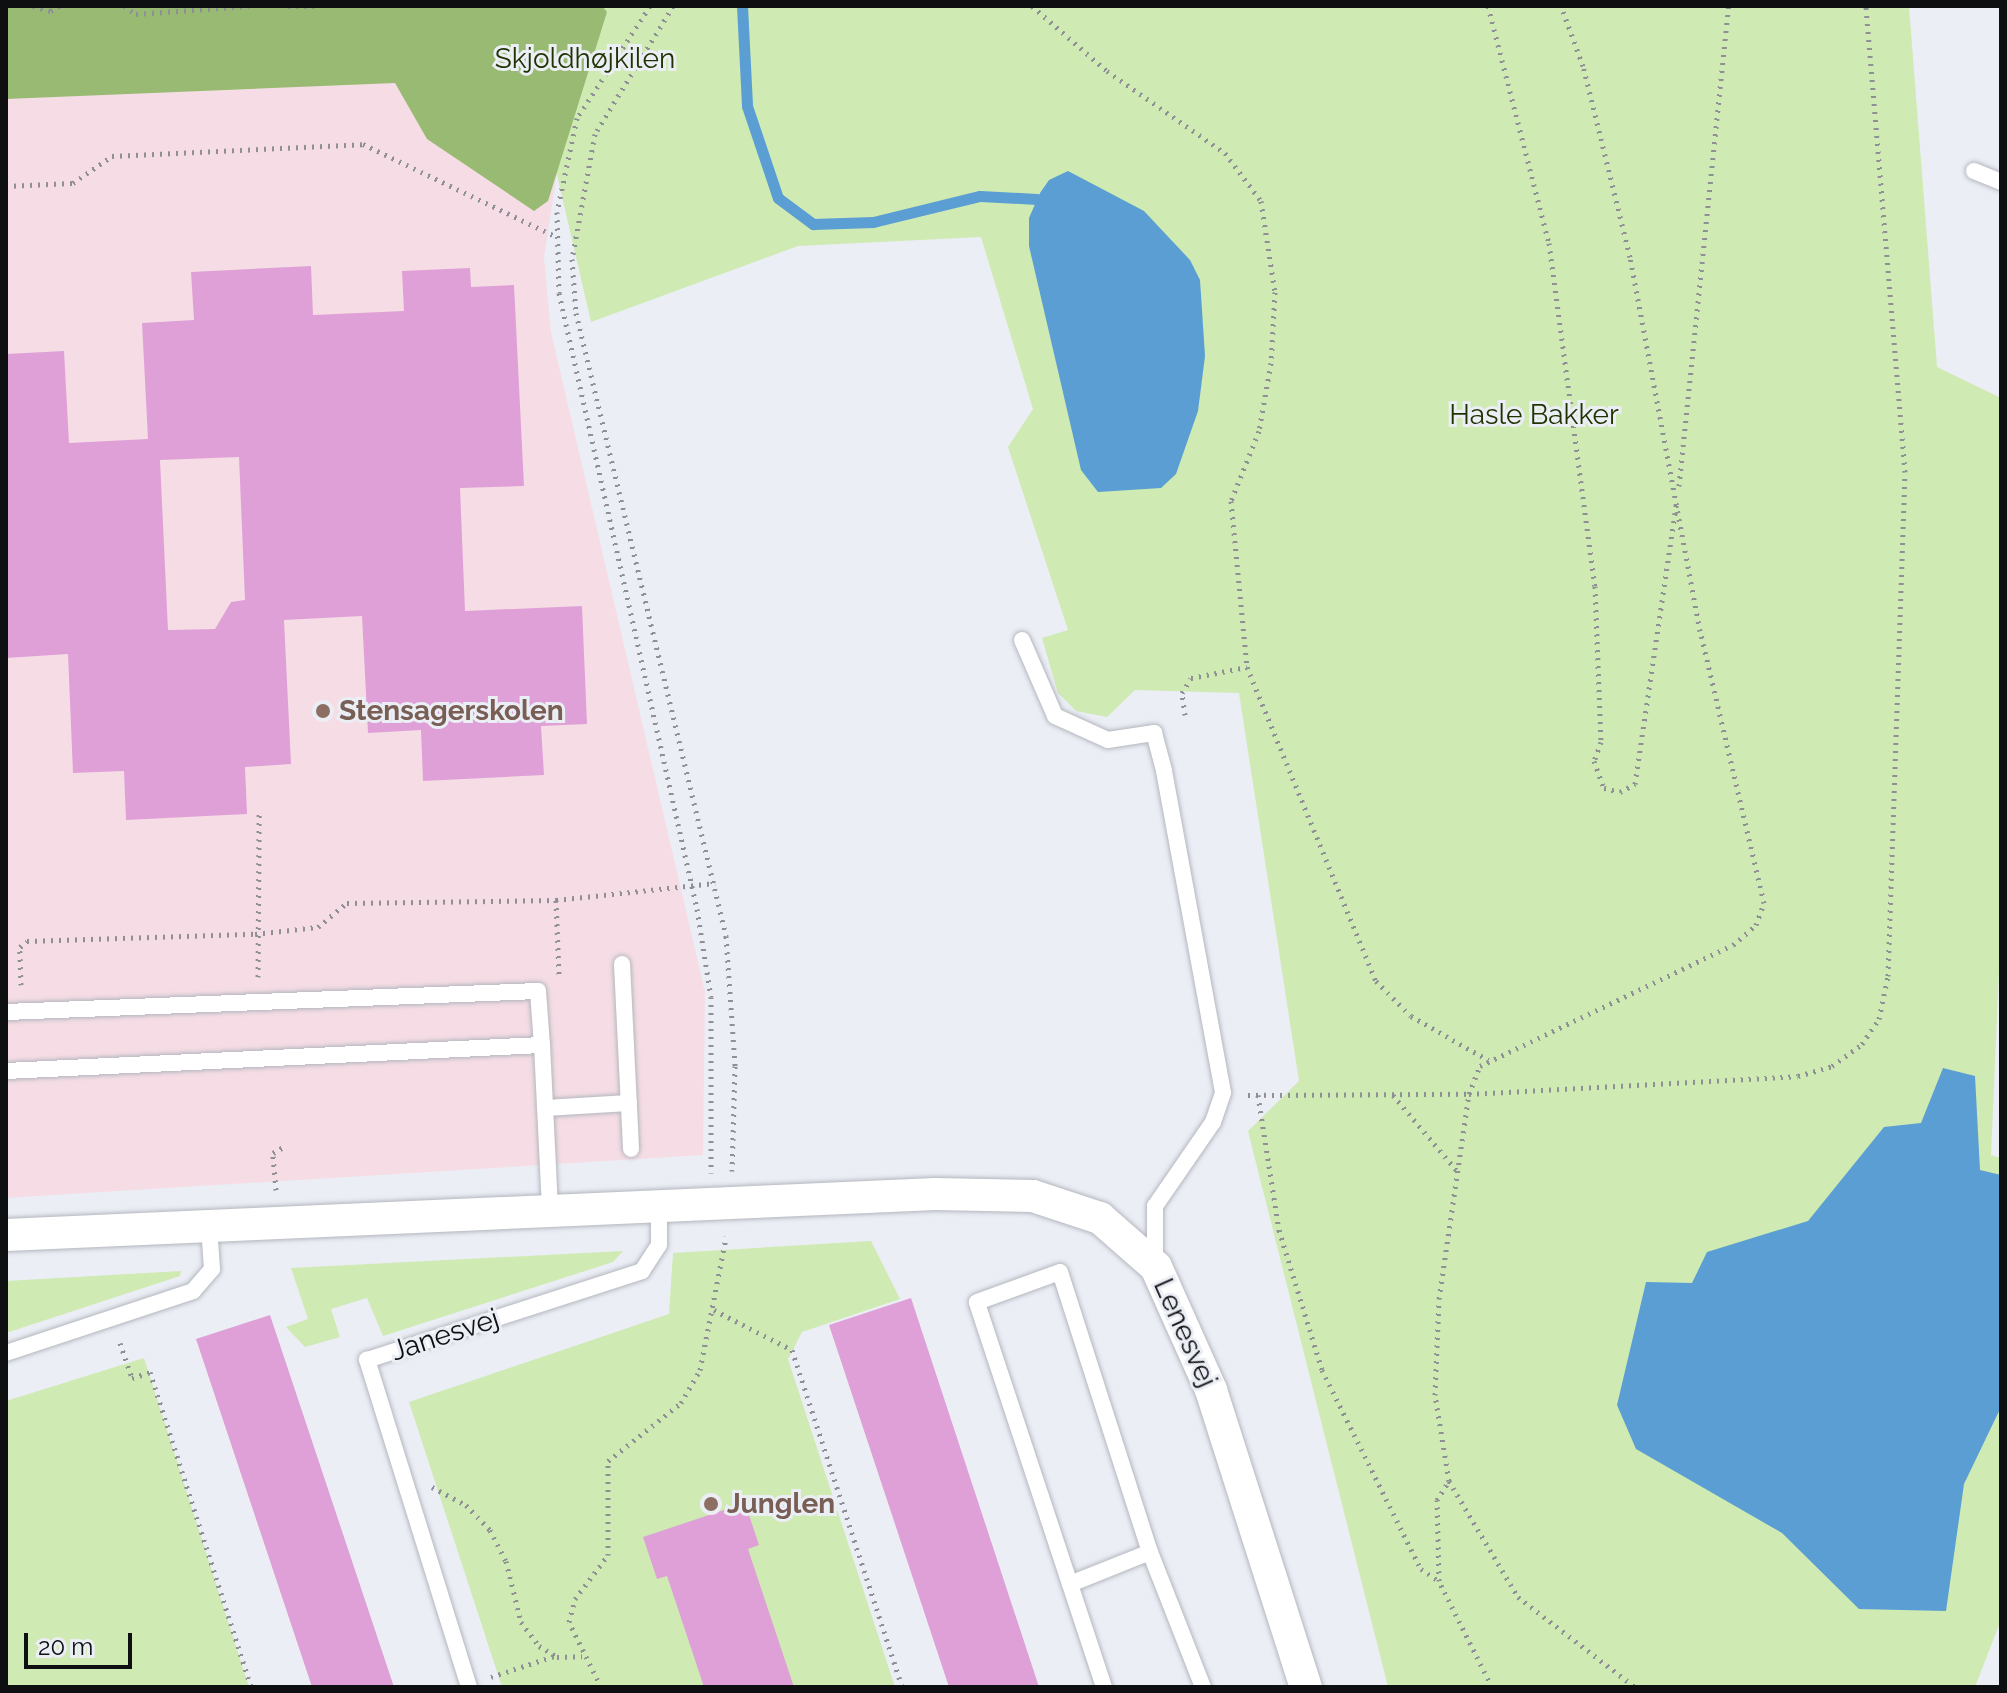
<!DOCTYPE html>
<html>
<head>
<meta charset="utf-8">
<style>
	body { margin:0 }
	#map { position:relative; width:2007px; height:1693px; overflow:hidden; background:#ebeef5; font-family:Raleway,sans-serif }
	div>[style] { position:absolute }
	.education>* { inset:0; background:#f6dde5 }
	.green>* { inset:0; background:#cfeab3 }
	.forest>* { inset:0; background:#98ba72 }
	.water>* { inset:0; background:#5a9ed3 }
	.stream>* { height:11px; margin:-5.5px; padding:0 5.5px; transform-origin:5.5px; border-radius:5.5px; background:#5a9ed3 }
	.building>* { inset:0; background:#dfa0d8 }
	.path>* { height:5px; margin-top:-2.5px; transform-origin:0; background:repeating-linear-gradient(90deg,#8e9095 0 2px,transparent 0 8px) }
	.roads { filter:drop-shadow(0 0 2px #b4b7be) drop-shadow(0 0 2px #b4b7be) }
	.service>* { height:16px; margin:-8px; padding:0 8px; transform-origin:8px; border-radius:8px; background:#fff }
	.minor>* { height:32px; margin:-16px; padding:0 16px; transform-origin:16px; border-radius:16px; background:#fff }
	.dots>* { width:22px; height:22px; translate:-50% -50%; box-sizing:border-box; border:4px solid #ebeef5; border-radius:50% }
	span { translate:-50% -50%; white-space:nowrap; text-align:center; line-height:1.15; -webkit-text-stroke:6px #ebeef5; paint-order:stroke }
	.park-label { font-size:28px; color:#1f3300 }
	.education-label { font-size:28px; color:#785e54; font-weight:700 }
	.left { translate:0 -50%; text-align:left }
	.street-label { font-size:28px; color:#0e0f11 }
	.frame { position:absolute; inset:0; border:8px solid #0e0f11; pointer-events:none }
	.scale { position:absolute; left:24px; top:1633px; width:108px; height:36px; box-sizing:border-box; border:4px solid #0e0f11; border-top:0; padding-left:10px; font-size:24px; line-height:28px; white-space:nowrap; color:#0e0f11; -webkit-text-stroke:6px #ebeef5; paint-order:stroke }
</style>
</head>
<body>
<div id="map">
	<div class="education">
		<i style="clip-path:polygon(435px 6px,557px 173px,544px 257px,551px 332px,705px 992px,703px 1155px,6px 1198px,6px 26px)"></i>
	</div>
	<div class="green">
		<i style="clip-path:polygon(518px 6px,1909px 6px,1937px 367px,2001px 398px,2001px 925px,1991px 1155px,2001px 1158px,2001px 1620px,1975px 1687px,1388px 1687px,1248px 1131px,1299px 1081px,1239px 693px,1135px 690px,1107px 717px,1076px 711px,1058px 693px,1042px 638px,1068px 630px,1008px 447px,1033px 409px,981px 237px,798px 246px,591px 322px)"></i>
		<i style="clip-path:polygon(871px 1241px,900px 1299px,802px 1332px,788px 1359px,895px 1687px,502px 1687px,409px 1402px,669px 1314px,673px 1253px)"></i>
		<i style="clip-path:polygon(623px 1251px,613px 1262px,383px 1336px,367px 1298px,331px 1309px,340px 1337px,305px 1347px,286px 1327px,308px 1319px,291px 1268px)"></i>
		<i style="clip-path:polygon(181px 1271px,180px 1276px,6px 1333px,6px 1281px)"></i>
		<i style="clip-path:polygon(144px 1358px,249px 1687px,6px 1687px,6px 1401px)"></i>
	</div>
	<div class="forest">
		<i style="clip-path:polygon(6px 6px,602px 6px,607px 12px,548px 201px,534px 211px,427px 139px,395px 83px,6px 99px)"></i>
	</div>
	<div class="water">
		<i style="clip-path:polygon(1068px 171px,1144px 211px,1190px 260px,1200px 280px,1205px 356px,1198px 411px,1176px 474px,1161px 488px,1098px 492px,1081px 470px,1029px 246px,1029px 218px,1040px 193px,1049px 180px)"></i>
		<i style="clip-path:polygon(1943px 1068px,1975px 1076px,1980px 1170px,2001px 1175px,2001px 1407px,1964px 1484px,1946px 1611px,1859px 1609px,1782px 1533px,1636px 1449px,1617px 1405px,1646px 1282px,1692px 1283px,1707px 1252px,1808px 1221px,1884px 1127px,1921px 1123px)"></i>
	</div>
	<div class="stream">
		<i style="left:742px;top:6px;width:100px;rotate:87.1deg"></i>
		<i style="left:747px;top:106px;width:97px;rotate:71.4deg"></i>
		<i style="left:778px;top:198px;width:44px;rotate:36.6deg"></i>
		<i style="left:813px;top:224px;width:60px;rotate:-1.9deg"></i>
		<i style="left:873px;top:222px;width:110px;rotate:-13.7deg"></i>
		<i style="left:980px;top:196px;width:57px;rotate:3deg"></i>
	</div>
	<div class="building">
		<i style="clip-path:polygon(evenodd,311px 266px,313px 315px,404px 311px,402px 271px,470px 268px,471px 287px,514px 285px,524px 486px,460px 488px,465px 611px,582px 606px,587px 724px,541px 726px,544px 775px,423px 781px,421px 730px,368px 733px,362px 616px,284px 620px,291px 764px,245px 767px,247px 814px,126px 820px,124px 771px,73px 773px,68px 654px,6px 658px,6px 354px,64px 351px,69px 443px,148px 439px,142px 323px,194px 320px,191px 272px,311px 266px,239px 457px,245px 600px,231px 602px,215px 629px,168px 630px,160px 460px,239px 457px)"></i>
		<i style="clip-path:polygon(911px 1298px,1039px 1687px,949px 1687px,829px 1325px)"></i>
		<i style="clip-path:polygon(270px 1315px,394px 1687px,312px 1687px,196px 1339px)"></i>
		<i style="clip-path:polygon(745px 1503px,759px 1545px,748px 1549px,794px 1687px,704px 1687px,667px 1576px,657px 1579px,643px 1537px)"></i>
	</div>
	<div class="path">
		<i style="left:33px;top:6px;width:19px;rotate:16deg"></i>
		<i style="left:51px;top:11px;width:10px;rotate:-29deg"></i>
		<i style="left:124px;top:6px;width:14px;rotate:34deg"></i>
		<i style="left:136px;top:14px;width:113px;rotate:-4deg"></i>
		<i style="left:288px;top:6px;width:26px"></i>
		<i style="left:650px;top:6px;width:134px;rotate:123.1deg"></i>
		<i style="left:577px;top:118px;width:96px;rotate:102deg"></i>
		<i style="left:557px;top:212px;width:81px;rotate:88.6deg"></i>
		<i style="left:559px;top:293px;width:631px;rotate:77.37deg"></i>
		<i style="left:697px;top:909px;width:89px;rotate:81deg"></i>
		<i style="left:711px;top:997px;width:176px;rotate:90deg"></i>
		<i style="left:673px;top:6px;width:150px;rotate:121.4deg"></i>
		<i style="left:595px;top:134px;width:127px;rotate:100.4deg"></i>
		<i style="left:572px;top:259px;width:54px;rotate:85.8deg"></i>
		<i style="left:576px;top:313px;width:641px;rotate:76.46deg"></i>
		<i style="left:726px;top:936px;width:130px;rotate:86deg"></i>
		<i style="left:735px;top:1066px;width:105px;rotate:91.6deg"></i>
		<i style="left:1032px;top:6px;width:99px;rotate:40.9deg"></i>
		<i style="left:1107px;top:71px;width:144px;rotate:34.8deg"></i>
		<i style="left:1225px;top:153px;width:60px;rotate:53.1deg"></i>
		<i style="left:1261px;top:201px;width:92px;rotate:81.3deg"></i>
		<i style="left:1275px;top:292px;width:71px;rotate:93.2deg"></i>
		<i style="left:1271px;top:363px;width:69px;rotate:100deg"></i>
		<i style="left:1259px;top:431px;width:75px;rotate:111.8deg"></i>
		<i style="left:1231px;top:501px;width:167px;rotate:84.5deg"></i>
		<i style="left:1247px;top:667px;width:339px;rotate:67.7deg"></i>
		<i style="left:1376px;top:981px;width:49px;rotate:45deg"></i>
		<i style="left:1411px;top:1016px;width:89px;rotate:29.7deg"></i>
		<i style="left:1488px;top:6px;width:245px;rotate:75.6deg"></i>
		<i style="left:1549px;top:243px;width:346px;rotate:82.4deg"></i>
		<i style="left:1595px;top:586px;width:156px;rotate:87.8deg"></i>
		<i style="left:1601px;top:742px;width:20px;rotate:110deg"></i>
		<i style="left:1594px;top:761px;width:29px;rotate:70deg"></i>
		<i style="left:1604px;top:788px;width:16px;rotate:14deg"></i>
		<i style="left:1620px;top:792px;width:17px;rotate:-28deg"></i>
		<i style="left:1635px;top:784px;width:287px;rotate:-81.6deg"></i>
		<i style="left:6px;top:186px;width:67px;rotate:-2.6deg"></i>
		<i style="left:73px;top:183px;width:47px;rotate:-34.7deg"></i>
		<i style="left:112px;top:156px;width:251px;rotate:-2.7deg"></i>
		<i style="left:363px;top:144px;width:215px;rotate:25.6deg"></i>
		<i style="left:1679px;top:486px;width:483px;rotate:-84.1deg"></i>
		<i style="left:1185px;top:715px;width:22px;rotate:-98deg"></i>
		<i style="left:1182px;top:693px;width:17px;rotate:-59deg"></i>
		<i style="left:1191px;top:678px;width:57px;rotate:-11.1deg"></i>
		<i style="left:556px;top:900px;width:75px;rotate:87.7deg"></i>
		<i style="left:258px;top:977px;width:163px;rotate:-89.6deg"></i>
		<i style="left:21px;top:985px;width:38px;rotate:-92deg"></i>
		<i style="left:20px;top:947px;width:9px;rotate:-41deg"></i>
		<i style="left:27px;top:941px;width:228px;rotate:-1.8deg"></i>
		<i style="left:255px;top:934px;width:63px;rotate:-6.3deg"></i>
		<i style="left:318px;top:927px;width:38px;rotate:-40deg"></i>
		<i style="left:347px;top:903px;width:209px;rotate:-0.8deg"></i>
		<i style="left:556px;top:900px;width:160px;rotate:-6.1deg"></i>
		<i style="left:1248px;top:1095px;width:221px;rotate:-0.3deg"></i>
		<i style="left:1469px;top:1094px;width:329px;rotate:-3.1deg"></i>
		<i style="left:1798px;top:1076px;width:35px;rotate:-16deg"></i>
		<i style="left:1832px;top:1066px;width:37px;rotate:-36deg"></i>
		<i style="left:1862px;top:1044px;width:30px;rotate:-56deg"></i>
		<i style="left:1879px;top:1019px;width:44px;rotate:-78.2deg"></i>
		<i style="left:1888px;top:976px;width:504px;rotate:-88.07deg"></i>
		<i style="left:1905px;top:472px;width:468px;rotate:-94.8deg"></i>
		<i style="left:1258px;top:1095px;width:137px;rotate:81.2deg"></i>
		<i style="left:1279px;top:1230px;width:146px;rotate:72.9deg"></i>
		<i style="left:1322px;top:1370px;width:222px;rotate:63.6deg"></i>
		<i style="left:1421px;top:1569px;width:22px;rotate:34deg"></i>
		<i style="left:1393px;top:1095px;width:99px;rotate:49.9deg"></i>
		<i style="left:276px;top:1190px;width:37px;rotate:-95deg"></i>
		<i style="left:273px;top:1153px;width:14px;rotate:-30deg"></i>
		<i style="left:714px;top:1310px;width:88px;rotate:27.1deg"></i>
		<i style="left:792px;top:1350px;width:354px;rotate:71.9deg"></i>
		<i style="left:120px;top:1343px;width:37px;rotate:71deg"></i>
		<i style="left:132px;top:1378px;width:19px;rotate:-18deg"></i>
		<i style="left:150px;top:1372px;width:331px;rotate:72.2deg"></i>
		<i style="left:1449px;top:1481px;width:87px;rotate:-99.2deg"></i>
		<i style="left:1435px;top:1395px;width:96px;rotate:-87.6deg"></i>
		<i style="left:1439px;top:1299px;width:207px;rotate:-81.7deg"></i>
		<i style="left:1469px;top:1094px;width:30px;rotate:-69deg"></i>
		<i style="left:1480px;top:1066px;width:280px;rotate:-25.6deg"></i>
		<i style="left:1733px;top:945px;width:30px;rotate:-41deg"></i>
		<i style="left:1756px;top:925px;width:23px;rotate:-70deg"></i>
		<i style="left:1764px;top:903px;width:279px;rotate:-103.2deg"></i>
		<i style="left:1700px;top:631px;width:380px;rotate:-100.6deg"></i>
		<i style="left:1630px;top:257px;width:197px;rotate:-103.8deg"></i>
		<i style="left:1583px;top:66px;width:64px;rotate:-110.1deg"></i>
		<i style="left:432px;top:1487px;width:38px;rotate:28deg"></i>
		<i style="left:466px;top:1505px;width:35px;rotate:46deg"></i>
		<i style="left:490px;top:1530px;width:35px;rotate:63deg"></i>
		<i style="left:506px;top:1561px;width:63px;rotate:76.2deg"></i>
		<i style="left:521px;top:1622px;width:30px;rotate:53deg"></i>
		<i style="left:539px;top:1646px;width:21px;rotate:31deg"></i>
		<i style="left:557px;top:1657px;width:25px;rotate:-2deg"></i>
		<i style="left:491px;top:1677px;width:66px;rotate:-18.4deg"></i>
		<i style="left:601px;top:1687px;width:72px;rotate:-116.2deg"></i>
		<i style="left:569px;top:1622px;width:24px;rotate:-75deg"></i>
		<i style="left:575px;top:1599px;width:55px;rotate:-53.1deg"></i>
		<i style="left:608px;top:1555px;width:94px;rotate:-90deg"></i>
		<i style="left:608px;top:1461px;width:93px;rotate:-38.5deg"></i>
		<i style="left:681px;top:1403px;width:38px;rotate:-60deg"></i>
		<i style="left:700px;top:1370px;width:136px;rotate:-78.9deg"></i>
		<i style="left:1492px;top:1687px;width:119px;rotate:-116.6deg"></i>
		<i style="left:1439px;top:1581px;width:81px;rotate:-91.4deg"></i>
		<i style="left:1437px;top:1500px;width:22px;rotate:-58deg"></i>
		<i style="left:1449px;top:1481px;width:135px;rotate:59.3deg"></i>
		<i style="left:1518px;top:1597px;width:148px;rotate:37.6deg"></i>
	</div>
	<div class="roads">
		<div class="service">
			<i style="left:1974px;top:171px;width:29px;rotate:22deg"></i>
			<i style="left:1022px;top:640px;width:83px;rotate:66.5deg"></i>
			<i style="left:1055px;top:716px;width:58px;rotate:24.4deg"></i>
			<i style="left:1108px;top:740px;width:47px;rotate:-8.7deg"></i>
			<i style="left:1154px;top:733px;width:39px;rotate:75deg"></i>
			<i style="left:1164px;top:771px;width:327px;rotate:79.6deg"></i>
			<i style="left:1223px;top:1093px;width:31px;rotate:109deg"></i>
			<i style="left:1213px;top:1122px;width:102px;rotate:124.6deg"></i>
			<i style="left:1155px;top:1206px;width:54px;rotate:90deg"></i>
			<i style="left:622px;top:964px;width:185px;rotate:87.2deg"></i>
			<i style="left:6px;top:1012px;width:532px;rotate:-2.26deg"></i>
			<i style="left:538px;top:991px;width:54px;rotate:85.8deg"></i>
			<i style="left:6px;top:1071px;width:537px;rotate:-2.78deg"></i>
			<i style="left:542px;top:1045px;width:165px;rotate:87.2deg"></i>
			<i style="left:545px;top:1108px;width:84px;rotate:-3.4deg"></i>
			<i style="left:6px;top:1353px;width:197px;rotate:-18.3deg"></i>
			<i style="left:193px;top:1291px;width:29px;rotate:-49deg"></i>
			<i style="left:212px;top:1269px;width:43px;rotate:-94deg"></i>
			<i style="left:1070px;top:1584px;width:86px;rotate:-21.8deg"></i>
			<i style="left:469px;top:1687px;width:343px;rotate:-107.3deg"></i>
			<i style="left:367px;top:1360px;width:289px;rotate:-17.9deg"></i>
			<i style="left:642px;top:1271px;width:31px;rotate:-57deg"></i>
			<i style="left:659px;top:1245px;width:41px;rotate:-90deg"></i>
			<i style="left:1104px;top:1687px;width:405px;rotate:-108.3deg"></i>
			<i style="left:977px;top:1302px;width:88px;rotate:-19.9deg"></i>
			<i style="left:1060px;top:1272px;width:294px;rotate:72.2deg"></i>
			<i style="left:1150px;top:1552px;width:145px;rotate:68.6deg"></i>
		</div>
		<div class="minor">
			<i style="left:6px;top:1235px;width:930px;rotate:-2.53deg"></i>
			<i style="left:935px;top:1194px;width:98px;rotate:1.2deg"></i>
			<i style="left:1033px;top:1196px;width:71px;rotate:18.2deg"></i>
			<i style="left:1100px;top:1218px;width:74px;rotate:41.2deg"></i>
			<i style="left:1156px;top:1267px;width:135px;rotate:65.9deg"></i>
			<i style="left:1211px;top:1390px;width:312px;rotate:72.3deg"></i>
		</div>
	</div>
	<div class="dots">
		<i style="left:323px;top:711px;background:#8d6e63"></i>
		<i style="left:711px;top:1504px;background:#8d6e63"></i>
	</div>
	<div class="park-label">
		<span style="left:585px;top:59px">Skjoldhøjkilen</span>
		<span style="left:1534px;top:415px">Hasle Bakker</span>
	</div>
	<div class="education-label">
		<span class="left" style="left:339px;top:711px">Stensagerskolen</span>
		<span class="left" style="left:727px;top:1504px">Junglen</span>
	</div>
	<div class="street-label">
		<span style="left:1185px;top:1333px;rotate:66deg">Lenesvej</span>
		<span style="left:445px;top:1335px;rotate:-18deg">Janesvej</span>
	</div>
	<div class="frame"></div>
	<div class="scale">20 m</div>
</div>
</body>
</html>
